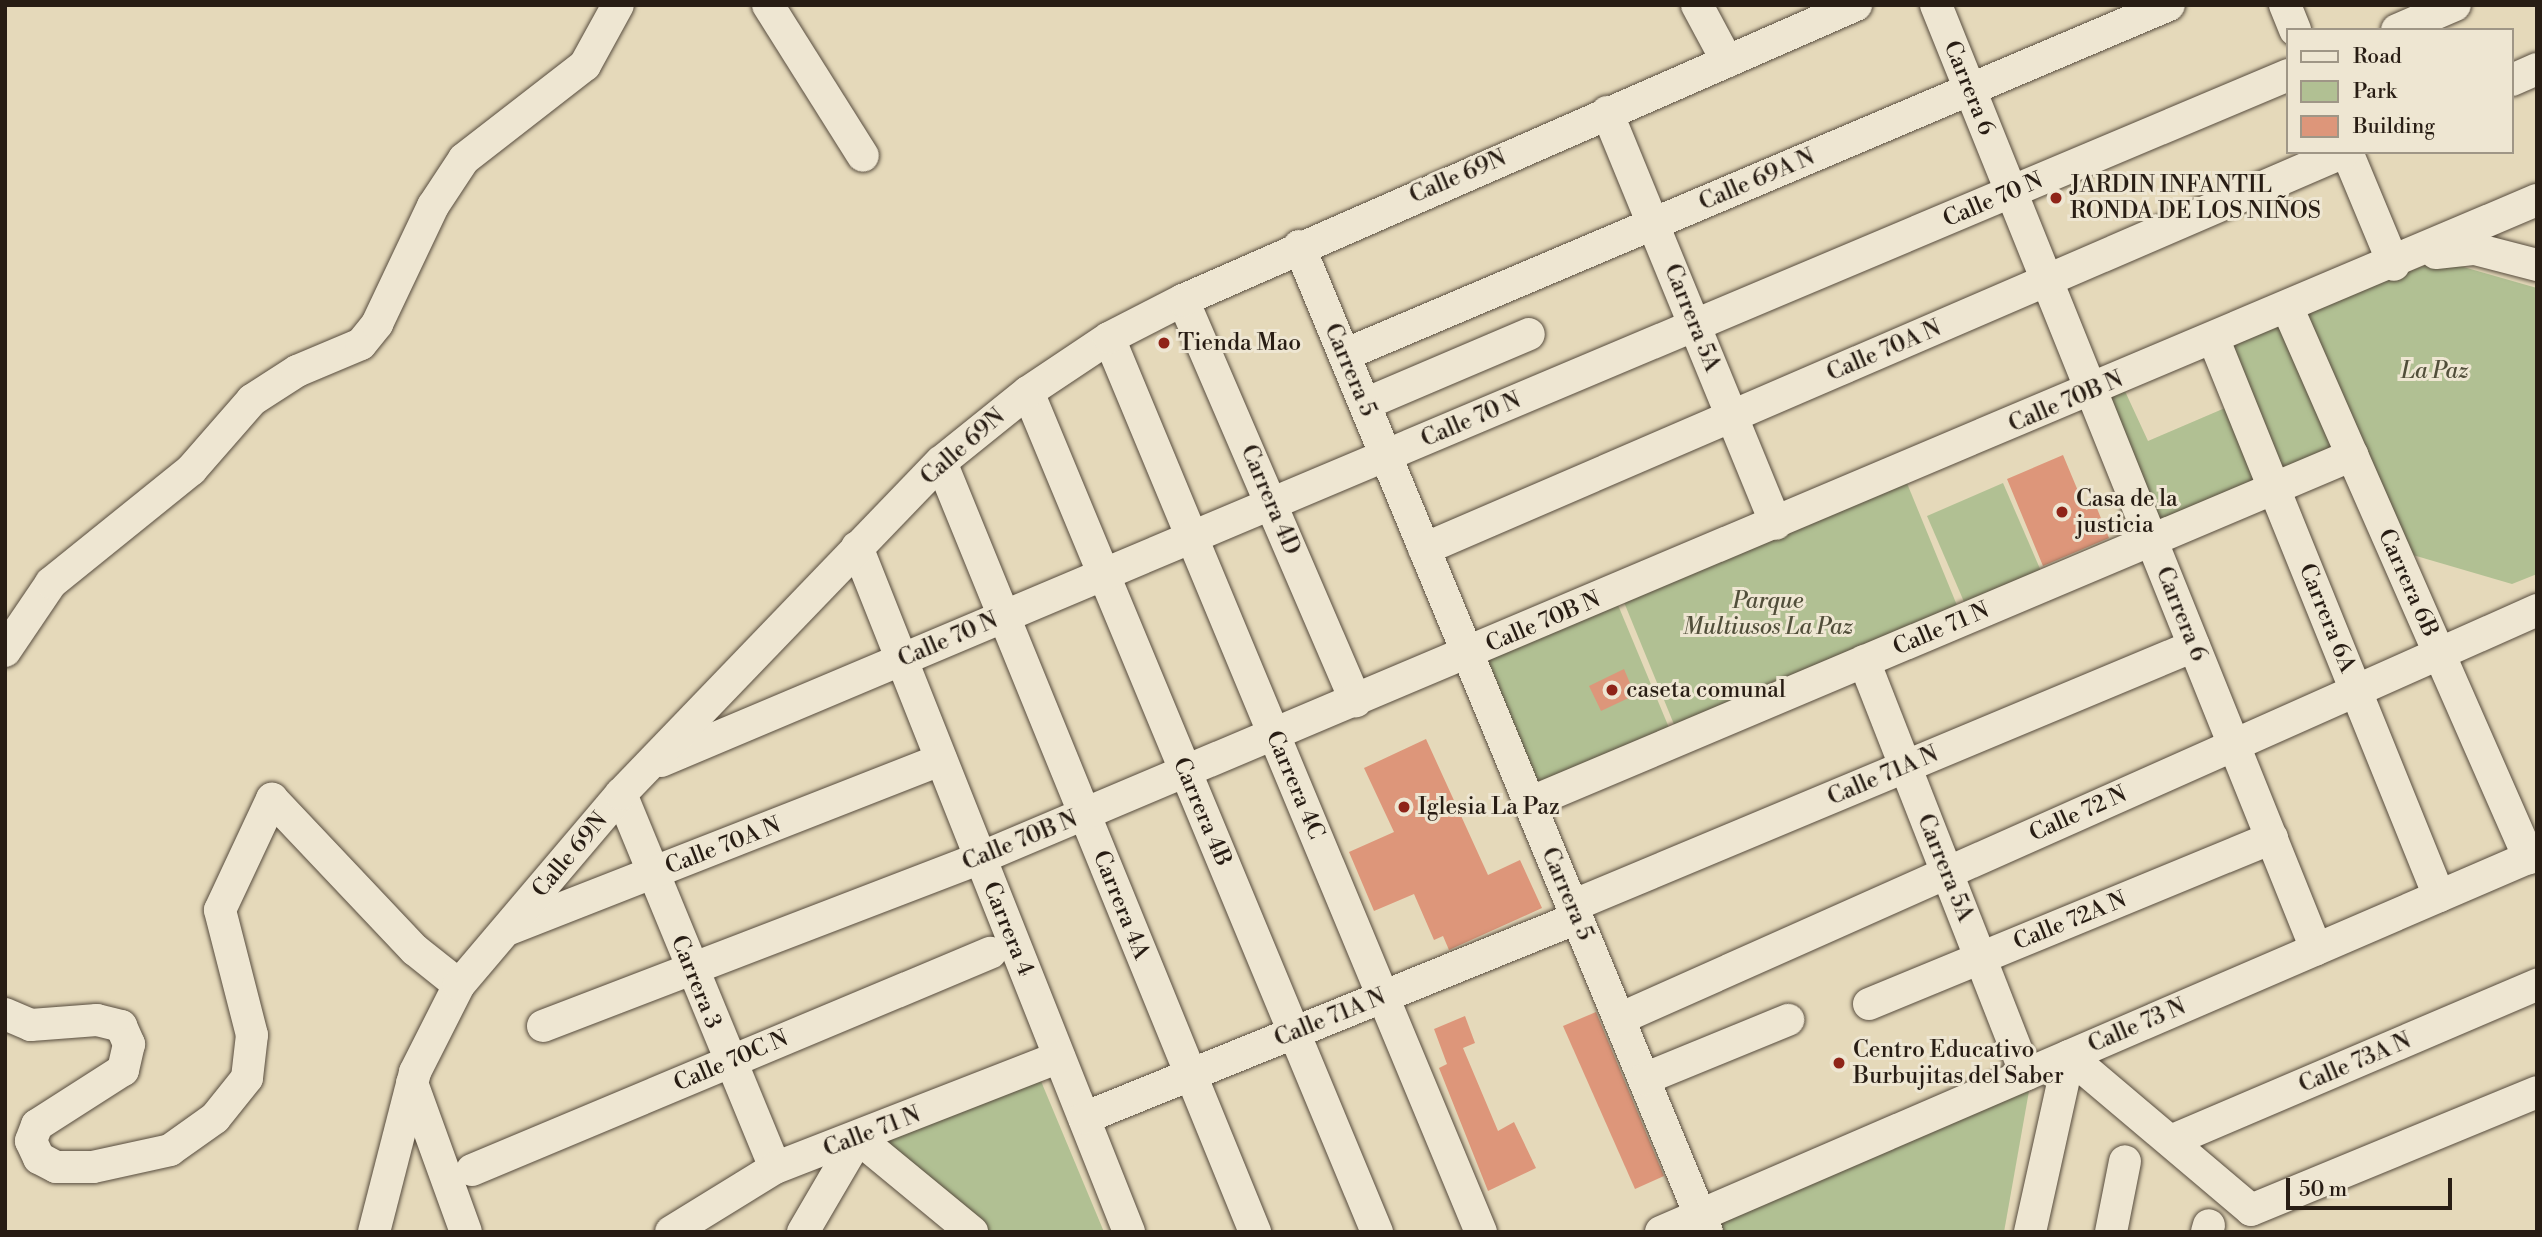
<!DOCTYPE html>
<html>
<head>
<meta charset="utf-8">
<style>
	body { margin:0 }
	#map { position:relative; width:2542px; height:1237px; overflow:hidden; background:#e5d9ba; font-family:"Libre Bodoni",serif }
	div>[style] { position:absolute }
	.green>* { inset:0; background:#b1c093 }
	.building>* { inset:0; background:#dd967a }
	.roads { filter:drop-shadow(0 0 2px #574c3e) drop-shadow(0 0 2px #574c3e) }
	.minor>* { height:32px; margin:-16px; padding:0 16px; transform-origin:16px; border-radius:16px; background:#eee6d2 }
	.dots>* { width:19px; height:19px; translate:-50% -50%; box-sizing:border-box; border:4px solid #eee6d2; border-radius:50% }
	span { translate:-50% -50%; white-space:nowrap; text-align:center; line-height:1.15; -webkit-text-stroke:6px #eee6d2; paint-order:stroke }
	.street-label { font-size:23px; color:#281d14 }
	.poi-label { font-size:23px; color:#281d14 }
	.left { translate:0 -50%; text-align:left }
	.park-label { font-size:23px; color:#514e3a; font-style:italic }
	.frame { position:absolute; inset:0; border:7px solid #281d14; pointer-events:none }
	.legend { position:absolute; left:2286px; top:28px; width:228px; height:126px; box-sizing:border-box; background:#eee6d2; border:2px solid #9f9686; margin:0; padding:9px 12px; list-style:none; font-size:21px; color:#281d14 }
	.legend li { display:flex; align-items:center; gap:14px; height:35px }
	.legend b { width:35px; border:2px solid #9f9686 }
	.scale { position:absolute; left:2286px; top:1178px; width:166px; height:32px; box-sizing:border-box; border:4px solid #281d14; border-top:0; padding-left:9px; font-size:21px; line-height:24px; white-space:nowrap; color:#281d14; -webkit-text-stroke:5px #eee6d2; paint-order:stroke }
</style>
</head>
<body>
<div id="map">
	<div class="green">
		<i style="clip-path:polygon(2439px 260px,2537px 288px,2537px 574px,2512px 584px,2406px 553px,2297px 314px)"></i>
		<i style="clip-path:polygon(2288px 309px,2343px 452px,2158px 537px,2097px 402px,2124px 389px,2148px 441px,2239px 402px,2214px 340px)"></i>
		<i style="clip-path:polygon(1902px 471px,1963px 620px,1680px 739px,1619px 590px)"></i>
		<i style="clip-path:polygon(2003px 483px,2044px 578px,1968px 611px,1927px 516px)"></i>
		<i style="clip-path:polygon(1618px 605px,1672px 735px,1531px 792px,1479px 662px)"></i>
		<i style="clip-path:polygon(1038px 1074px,1104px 1232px,990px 1232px,879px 1144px)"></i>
		<i style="clip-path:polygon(2029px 1091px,2004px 1232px,1707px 1232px,1700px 1215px)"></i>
	</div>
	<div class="building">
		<i style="clip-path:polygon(2063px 455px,2086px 510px,2096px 506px,2109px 538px,2043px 566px,2007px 479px)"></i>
		<i style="clip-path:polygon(1624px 669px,1635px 695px,1601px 711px,1589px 686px)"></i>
		<i style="clip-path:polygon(1426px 739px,1488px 875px,1520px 860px,1542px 908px,1449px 950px,1443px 936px,1434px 940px,1414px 894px,1374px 911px,1349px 852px,1394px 832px,1364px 768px)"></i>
		<i style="clip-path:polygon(1596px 1012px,1664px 1176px,1635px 1189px,1563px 1026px)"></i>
		<i style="clip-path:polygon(1465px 1016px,1475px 1043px,1463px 1048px,1498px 1131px,1514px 1122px,1536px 1168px,1488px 1191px,1439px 1068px,1447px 1064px,1434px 1029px)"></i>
	</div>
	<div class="roads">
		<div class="minor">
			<i style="left:768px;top:5px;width:178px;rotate:57.8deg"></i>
			<i style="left:1697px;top:5px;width:64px;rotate:61.8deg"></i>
			<i style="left:1936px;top:5px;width:1018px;rotate:68.07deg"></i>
			<i style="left:2285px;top:5px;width:27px;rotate:68deg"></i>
			<i style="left:2397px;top:30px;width:63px;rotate:-23.3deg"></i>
			<i style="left:2512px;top:80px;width:27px;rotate:-24deg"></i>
			<i style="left:1607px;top:112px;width:445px;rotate:67.7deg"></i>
			<i style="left:2347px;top:152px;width:122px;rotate:67.4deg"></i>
			<i style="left:1299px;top:246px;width:1067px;rotate:67.52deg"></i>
			<i style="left:2436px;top:253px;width:39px;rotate:-6deg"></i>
			<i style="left:2475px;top:249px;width:64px;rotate:14.5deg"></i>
			<i style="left:1183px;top:300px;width:437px;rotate:66.7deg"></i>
			<i style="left:2288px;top:309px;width:600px;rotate:66.3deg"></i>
			<i style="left:1109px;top:338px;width:968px;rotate:67.41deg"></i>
			<i style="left:2214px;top:340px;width:600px;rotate:67.97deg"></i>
			<i style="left:1344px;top:355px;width:896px;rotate:-22.99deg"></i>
			<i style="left:1028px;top:392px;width:910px;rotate:67.44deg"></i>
			<i style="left:1365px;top:404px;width:178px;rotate:-23.1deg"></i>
			<i style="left:941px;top:462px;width:832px;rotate:67.81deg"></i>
			<i style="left:857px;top:547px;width:737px;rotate:68.34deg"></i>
			<i style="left:1424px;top:549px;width:1002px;rotate:-23.34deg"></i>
			<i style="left:5px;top:651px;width:82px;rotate:-55.9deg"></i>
			<i style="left:51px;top:583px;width:180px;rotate:-38.9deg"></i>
			<i style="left:191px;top:470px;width:93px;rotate:-48.9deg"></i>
			<i style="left:252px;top:400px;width:54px;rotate:-32.8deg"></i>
			<i style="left:297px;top:371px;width:69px;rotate:-22.9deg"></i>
			<i style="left:361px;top:344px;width:26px;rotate:-51deg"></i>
			<i style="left:377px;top:324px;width:131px;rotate:-64.6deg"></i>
			<i style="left:433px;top:206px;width:56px;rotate:-56.6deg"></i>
			<i style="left:464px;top:159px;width:153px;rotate:-37.8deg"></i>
			<i style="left:585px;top:65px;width:68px;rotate:-61.2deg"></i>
			<i style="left:1864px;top:661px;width:444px;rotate:68.6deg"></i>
			<i style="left:661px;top:761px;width:1766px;rotate:-22.86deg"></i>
			<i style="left:621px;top:794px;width:404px;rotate:67.6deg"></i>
			<i style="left:1529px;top:803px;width:894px;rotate:-22.9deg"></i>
			<i style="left:1572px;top:906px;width:674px;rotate:-22.69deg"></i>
			<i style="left:509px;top:929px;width:464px;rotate:-21.4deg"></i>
			<i style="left:1869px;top:1004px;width:436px;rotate:-22.4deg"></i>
			<i style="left:5px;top:1014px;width:28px;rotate:23deg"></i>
			<i style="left:31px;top:1025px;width:66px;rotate:-4.3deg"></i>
			<i style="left:97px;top:1020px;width:25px;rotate:14deg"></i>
			<i style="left:121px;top:1026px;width:20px;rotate:66deg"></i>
			<i style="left:129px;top:1044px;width:27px;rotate:103deg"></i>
			<i style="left:123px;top:1070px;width:102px;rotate:147.4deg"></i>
			<i style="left:37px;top:1125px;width:17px;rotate:111deg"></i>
			<i style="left:31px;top:1141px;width:19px;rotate:65deg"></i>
			<i style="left:39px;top:1158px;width:19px;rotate:28deg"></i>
			<i style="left:56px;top:1167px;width:37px"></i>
			<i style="left:93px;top:1167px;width:79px;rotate:-12.4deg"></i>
			<i style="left:170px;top:1150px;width:55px;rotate:-35.4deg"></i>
			<i style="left:215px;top:1118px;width:51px;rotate:-51.3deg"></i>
			<i style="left:247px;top:1078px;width:43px;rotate:-83.4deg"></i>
			<i style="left:252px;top:1035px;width:129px;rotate:-104.4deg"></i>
			<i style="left:220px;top:910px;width:123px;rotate:-64.9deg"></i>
			<i style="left:272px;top:799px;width:208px;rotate:46.6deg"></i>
			<i style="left:415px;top:950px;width:56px;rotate:38.5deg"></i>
			<i style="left:1619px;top:1019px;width:1005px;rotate:-24.01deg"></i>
			<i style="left:543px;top:1026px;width:468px;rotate:-21deg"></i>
			<i style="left:980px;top:858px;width:1690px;rotate:-22.91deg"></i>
			<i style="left:1644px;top:1079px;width:156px;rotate:-22.3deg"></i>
			<i style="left:412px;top:1083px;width:158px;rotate:70.1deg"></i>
			<i style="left:1084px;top:1118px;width:532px;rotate:-22.08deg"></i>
			<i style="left:2173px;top:1140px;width:396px;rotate:-23.1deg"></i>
			<i style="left:472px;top:1170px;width:562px;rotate:-22.73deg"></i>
			<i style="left:374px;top:1232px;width:165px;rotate:-75.6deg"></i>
			<i style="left:415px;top:1072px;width:97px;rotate:-63.2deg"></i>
			<i style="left:459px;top:985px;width:250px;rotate:-49.7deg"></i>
			<i style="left:621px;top:794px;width:461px;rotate:-46.1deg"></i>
			<i style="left:941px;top:462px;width:112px;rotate:-38.8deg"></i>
			<i style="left:1028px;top:392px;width:97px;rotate:-33.7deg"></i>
			<i style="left:1109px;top:338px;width:83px;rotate:-27.2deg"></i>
			<i style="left:1183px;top:300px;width:735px;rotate:-23.67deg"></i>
			<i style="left:671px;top:1232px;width:122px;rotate:-31.6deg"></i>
			<i style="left:775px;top:1168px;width:305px;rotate:-21.3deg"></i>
			<i style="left:803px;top:1232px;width:109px;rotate:-59.7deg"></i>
			<i style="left:858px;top:1138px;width:148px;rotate:39.5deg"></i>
			<i style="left:1661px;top:1232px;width:954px;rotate:-23.34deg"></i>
			<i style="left:2030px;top:1232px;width:180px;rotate:-77.5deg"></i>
			<i style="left:2069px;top:1056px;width:238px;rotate:40.2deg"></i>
			<i style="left:2251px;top:1210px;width:309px;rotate:-22.4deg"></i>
			<i style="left:2111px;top:1232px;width:72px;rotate:-78.8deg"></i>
			<i style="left:2207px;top:1232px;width:7px;rotate:-74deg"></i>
		</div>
	</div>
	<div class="dots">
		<i style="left:2056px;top:198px;background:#8f2418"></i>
		<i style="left:1164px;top:343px;background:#8f2418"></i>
		<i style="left:2062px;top:512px;background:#8f2418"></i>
		<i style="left:1612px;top:690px;background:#8f2418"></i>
		<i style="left:1404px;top:807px;background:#8f2418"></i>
		<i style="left:1839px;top:1063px;background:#8f2418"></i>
	</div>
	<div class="street-label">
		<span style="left:1969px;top:88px;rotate:68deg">Carrera 6</span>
		<span style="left:1458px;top:177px;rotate:-23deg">Calle 69N</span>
		<span style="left:1757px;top:180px;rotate:-23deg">Calle 69A N</span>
		<span style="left:1993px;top:200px;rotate:-23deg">Calle 70 N</span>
		<span style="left:1692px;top:318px;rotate:68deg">Carrera 5A</span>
		<span style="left:1884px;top:351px;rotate:-23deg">Calle 70A N</span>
		<span style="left:1350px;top:370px;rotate:67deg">Carrera 5</span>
		<span style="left:2066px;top:402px;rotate:-23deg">Calle 70B N</span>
		<span style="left:1471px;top:420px;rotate:-23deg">Calle 70 N</span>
		<span style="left:963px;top:447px;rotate:-41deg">Calle 69N</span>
		<span style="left:1270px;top:500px;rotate:67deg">Carrera 4D</span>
		<span style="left:2408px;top:583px;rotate:66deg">Carrera 6B</span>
		<span style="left:2181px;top:614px;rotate:68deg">Carrera 6</span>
		<span style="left:2327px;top:618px;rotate:68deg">Carrera 6A</span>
		<span style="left:1543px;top:622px;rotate:-23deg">Calle 70B N</span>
		<span style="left:1941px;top:629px;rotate:-23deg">Calle 71 N</span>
		<span style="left:948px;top:640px;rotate:-23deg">Calle 70 N</span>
		<span style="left:1883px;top:776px;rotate:-23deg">Calle 71A N</span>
		<span style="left:1295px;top:785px;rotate:67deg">Carrera 4C</span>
		<span style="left:1202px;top:812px;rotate:67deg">Carrera 4B</span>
		<span style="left:2078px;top:814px;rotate:-24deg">Calle 72 N</span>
		<span style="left:1020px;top:841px;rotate:-22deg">Calle 70B N</span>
		<span style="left:723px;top:846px;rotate:-21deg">Calle 70A N</span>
		<span style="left:570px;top:855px;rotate:-50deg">Calle 69N</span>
		<span style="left:1945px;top:868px;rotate:68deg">Carrera 5A</span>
		<span style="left:1567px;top:894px;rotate:67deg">Carrera 5</span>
		<span style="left:1121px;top:905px;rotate:68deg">Carrera 4A</span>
		<span style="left:2070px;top:921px;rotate:-22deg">Calle 72A N</span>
		<span style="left:1008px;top:929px;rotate:68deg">Carrera 4</span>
		<span style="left:696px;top:982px;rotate:68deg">Carrera 3</span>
		<span style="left:1330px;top:1018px;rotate:-22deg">Calle 71A N</span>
		<span style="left:2137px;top:1026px;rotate:-23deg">Calle 73 N</span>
		<span style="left:731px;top:1061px;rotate:-23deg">Calle 70C N</span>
		<span style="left:2355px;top:1063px;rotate:-23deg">Calle 73A N</span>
		<span style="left:872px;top:1132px;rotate:-21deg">Calle 71 N</span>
	</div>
	<div class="poi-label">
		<span class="left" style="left:2070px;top:198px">JARDIN INFANTIL<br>RONDA DE LOS NIÑOS</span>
		<span class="left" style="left:1178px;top:343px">Tienda Mao</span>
		<span class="left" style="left:2076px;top:512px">Casa de la<br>justicia</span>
		<span class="left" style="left:1626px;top:690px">caseta comunal</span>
		<span class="left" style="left:1418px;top:807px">Iglesia La Paz</span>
		<span class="left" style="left:1853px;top:1063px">Centro Educativo<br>Burbujitas del Saber</span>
	</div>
	<div class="park-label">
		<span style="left:2435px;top:371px">La Paz</span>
		<span style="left:1768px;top:614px">Parque<br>Multiusos La Paz</span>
	</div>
	<div class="frame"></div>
	<ul class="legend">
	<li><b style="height:9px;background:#eee6d2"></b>Road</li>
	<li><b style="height:19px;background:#b1c093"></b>Park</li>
	<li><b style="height:19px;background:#dd967a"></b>Building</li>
	</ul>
	<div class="scale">50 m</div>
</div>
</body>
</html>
